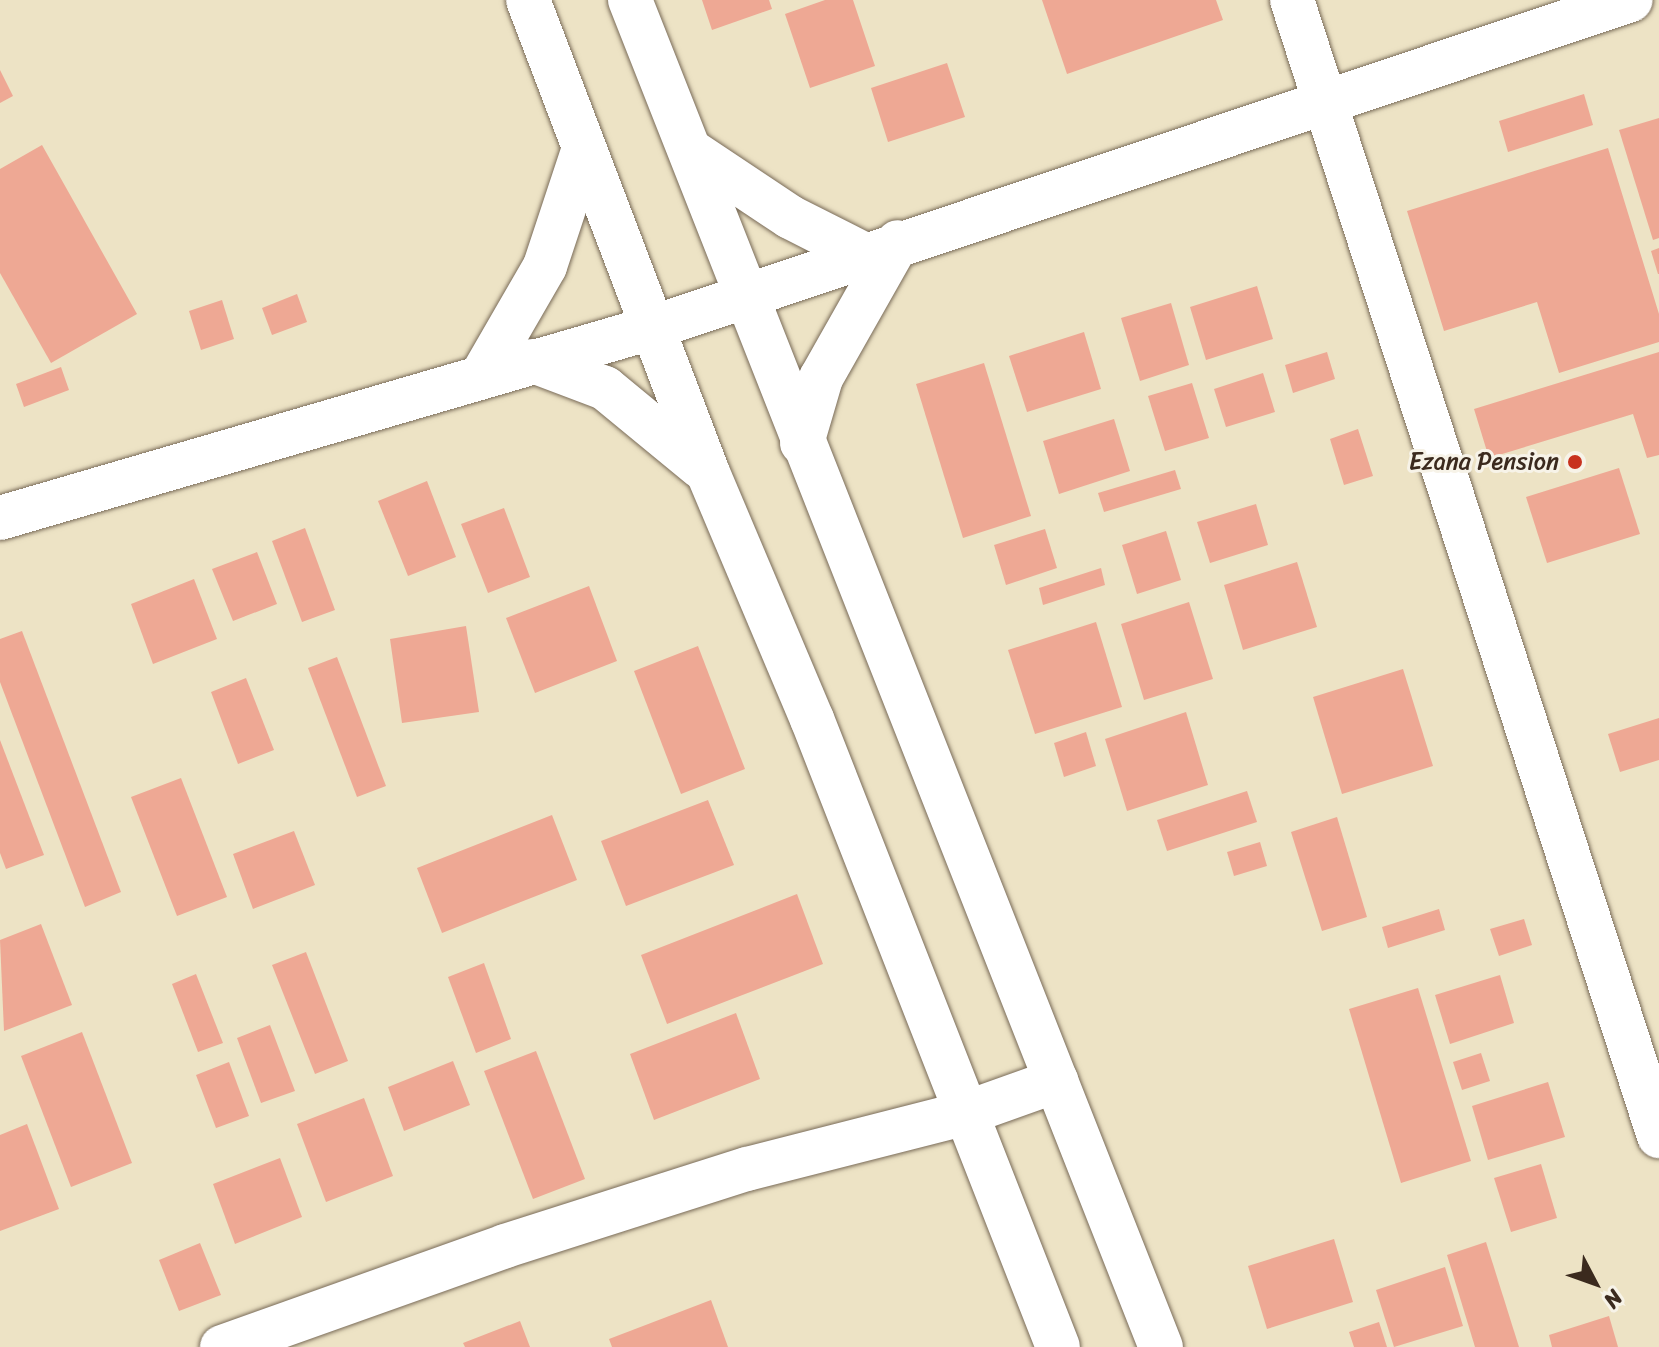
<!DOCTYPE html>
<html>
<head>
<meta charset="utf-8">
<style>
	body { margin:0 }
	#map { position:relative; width:1659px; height:1347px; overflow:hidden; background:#ede3c5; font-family:Sriracha,sans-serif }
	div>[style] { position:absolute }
	.building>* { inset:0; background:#eea894 }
	.roads { filter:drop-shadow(0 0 2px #796b58) drop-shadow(0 0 2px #796b58) }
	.minor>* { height:44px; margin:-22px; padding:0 22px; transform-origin:22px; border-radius:22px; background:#fff }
	.tertiary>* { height:44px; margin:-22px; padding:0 22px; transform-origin:22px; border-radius:22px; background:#fff }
	.dots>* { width:22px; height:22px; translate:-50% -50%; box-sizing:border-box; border:4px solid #f7f3e8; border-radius:50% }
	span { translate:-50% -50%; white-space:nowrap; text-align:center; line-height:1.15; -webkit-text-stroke:6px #f7f3e8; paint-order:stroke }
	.poi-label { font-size:24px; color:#3b2a1e }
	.right { translate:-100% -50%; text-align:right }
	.north { position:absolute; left:1555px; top:1243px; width:80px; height:80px; -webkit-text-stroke:6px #f7f3e8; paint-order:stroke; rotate:131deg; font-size:22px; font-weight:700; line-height:32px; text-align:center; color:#3b2a1e }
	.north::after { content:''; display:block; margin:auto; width:28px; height:36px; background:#3b2a1e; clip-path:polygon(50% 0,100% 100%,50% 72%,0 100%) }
</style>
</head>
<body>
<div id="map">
	<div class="building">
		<i style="clip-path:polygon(702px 0,769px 0,772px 9px,712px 30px)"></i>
		<i style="clip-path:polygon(825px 0,853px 0,875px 66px,810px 88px,785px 14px)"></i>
		<i style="clip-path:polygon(1042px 0,1216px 0,1223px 20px,1067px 74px)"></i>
		<i style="clip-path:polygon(947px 63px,965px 117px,888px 142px,871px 88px)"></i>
		<i style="clip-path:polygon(0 70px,13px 96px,0 103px)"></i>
		<i style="clip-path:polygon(1584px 94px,1593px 125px,1508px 152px,1499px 121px)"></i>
		<i style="clip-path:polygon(1659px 118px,1659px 238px,1653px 240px,1619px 130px)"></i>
		<i style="clip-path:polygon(42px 145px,137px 314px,51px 363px,0 273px,0 169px)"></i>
		<i style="clip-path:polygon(1608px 148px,1659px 314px,1659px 342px,1559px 373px,1537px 302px,1444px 331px,1407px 211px)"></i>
		<i style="clip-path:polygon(1659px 248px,1659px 274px,1658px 274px,1651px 251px)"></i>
		<i style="clip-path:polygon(1257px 286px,1273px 339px,1206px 360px,1190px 307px)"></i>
		<i style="clip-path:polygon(297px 294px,307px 322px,272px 335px,262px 308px)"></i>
		<i style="clip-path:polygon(222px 300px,234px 339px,201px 350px,189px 311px)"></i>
		<i style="clip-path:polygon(1171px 303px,1189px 365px,1140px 381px,1121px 318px)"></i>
		<i style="clip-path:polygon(1084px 332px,1101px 389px,1027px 412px,1009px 356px)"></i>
		<i style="clip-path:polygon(1327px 352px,1335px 379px,1293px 393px,1285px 365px)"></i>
		<i style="clip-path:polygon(1659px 352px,1659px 455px,1647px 458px,1633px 414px,1489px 458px,1474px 409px)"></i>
		<i style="clip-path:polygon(984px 363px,1031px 516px,963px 538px,916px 384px)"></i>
		<i style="clip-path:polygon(61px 367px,69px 390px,24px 407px,16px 384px)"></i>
		<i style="clip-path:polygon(1263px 373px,1275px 412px,1226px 427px,1214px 389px)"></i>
		<i style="clip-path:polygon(1192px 383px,1209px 438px,1165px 451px,1148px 396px)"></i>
		<i style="clip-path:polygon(1114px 419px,1130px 471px,1059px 494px,1043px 441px)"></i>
		<i style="clip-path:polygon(1358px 429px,1373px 476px,1344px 485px,1330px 439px)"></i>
		<i style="clip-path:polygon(1619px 468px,1640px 534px,1547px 563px,1526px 497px)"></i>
		<i style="clip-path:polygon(1175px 470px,1181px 489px,1104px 512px,1098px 493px)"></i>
		<i style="clip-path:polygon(427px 481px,456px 557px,408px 576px,378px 501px)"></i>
		<i style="clip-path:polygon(1256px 504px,1268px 545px,1210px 563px,1197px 522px)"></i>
		<i style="clip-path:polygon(504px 508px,530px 577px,488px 593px,461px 524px)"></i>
		<i style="clip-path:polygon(305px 528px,335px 610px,302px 622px,272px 541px)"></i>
		<i style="clip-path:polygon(1045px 529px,1057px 568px,1006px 585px,994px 545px)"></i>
		<i style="clip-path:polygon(1166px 531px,1181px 580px,1137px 594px,1122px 545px)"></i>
		<i style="clip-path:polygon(257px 552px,277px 604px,233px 621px,212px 569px)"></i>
		<i style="clip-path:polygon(1297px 562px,1317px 627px,1243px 650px,1224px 585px)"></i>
		<i style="clip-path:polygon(1101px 568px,1105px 585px,1043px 605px,1039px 588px)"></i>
		<i style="clip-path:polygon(194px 579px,217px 639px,153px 664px,131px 604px)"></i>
		<i style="clip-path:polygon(589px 586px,617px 661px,535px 693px,506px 618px)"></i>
		<i style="clip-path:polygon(1189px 602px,1213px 679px,1144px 700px,1121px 624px)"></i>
		<i style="clip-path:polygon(1096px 622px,1122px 707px,1035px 734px,1008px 650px)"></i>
		<i style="clip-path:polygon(466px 626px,479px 712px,402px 723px,390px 639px)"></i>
		<i style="clip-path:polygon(22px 631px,121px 892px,85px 907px,0 682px,0 639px)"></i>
		<i style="clip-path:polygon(698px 646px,745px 769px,681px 794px,634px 671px)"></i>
		<i style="clip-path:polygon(337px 657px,386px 786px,357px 797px,308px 668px)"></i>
		<i style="clip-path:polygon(1403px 669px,1433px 766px,1342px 794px,1313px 697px)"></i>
		<i style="clip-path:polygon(246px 678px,274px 750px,238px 764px,211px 692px)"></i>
		<i style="clip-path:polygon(1186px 712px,1208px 785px,1127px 811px,1105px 739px)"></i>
		<i style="clip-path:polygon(1659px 718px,1659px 760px,1620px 772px,1608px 734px)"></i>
		<i style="clip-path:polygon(1086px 732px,1096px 766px,1064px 777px,1054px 743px)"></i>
		<i style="clip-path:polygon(0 740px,44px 855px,6px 869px,0 853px)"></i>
		<i style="clip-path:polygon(181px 778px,227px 897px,177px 916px,131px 797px)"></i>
		<i style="clip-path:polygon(1247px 791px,1257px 822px,1167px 851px,1157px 820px)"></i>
		<i style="clip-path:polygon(708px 800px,734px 865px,626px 906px,601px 841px)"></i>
		<i style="clip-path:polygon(552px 815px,577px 880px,442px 933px,417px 868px)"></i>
		<i style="clip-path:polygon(1337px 817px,1367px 917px,1322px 931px,1291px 832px)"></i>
		<i style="clip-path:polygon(294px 831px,315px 885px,253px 909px,233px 854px)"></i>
		<i style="clip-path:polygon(1260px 842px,1267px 866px,1234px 876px,1227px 852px)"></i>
		<i style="clip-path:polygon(797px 894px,823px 964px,667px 1024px,641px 955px)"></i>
		<i style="clip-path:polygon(1439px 909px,1445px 930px,1388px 948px,1382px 927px)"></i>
		<i style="clip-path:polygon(1524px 919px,1532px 945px,1499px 956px,1490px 929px)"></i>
		<i style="clip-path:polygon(41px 924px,72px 1005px,4px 1031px,0 940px)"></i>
		<i style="clip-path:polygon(306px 952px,348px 1061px,315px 1074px,272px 965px)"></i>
		<i style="clip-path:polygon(484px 963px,511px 1039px,476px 1053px,448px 977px)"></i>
		<i style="clip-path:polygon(196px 974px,223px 1043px,198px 1052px,172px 984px)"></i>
		<i style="clip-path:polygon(1500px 975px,1514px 1023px,1450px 1044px,1435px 995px)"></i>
		<i style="clip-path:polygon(1418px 988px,1471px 1161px,1401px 1183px,1349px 1009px)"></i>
		<i style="clip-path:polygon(736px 1013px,760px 1079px,654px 1120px,630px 1054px)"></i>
		<i style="clip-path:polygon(270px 1025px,295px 1091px,261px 1103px,237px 1038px)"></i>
		<i style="clip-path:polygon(82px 1032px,132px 1163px,71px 1187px,21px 1056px)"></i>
		<i style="clip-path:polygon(536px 1051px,585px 1179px,533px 1199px,484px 1071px)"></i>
		<i style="clip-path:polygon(1481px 1053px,1490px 1081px,1462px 1090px,1453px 1062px)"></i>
		<i style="clip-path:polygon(453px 1061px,470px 1105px,404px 1131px,388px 1087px)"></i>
		<i style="clip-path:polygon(229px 1062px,249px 1116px,216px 1128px,196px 1075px)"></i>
		<i style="clip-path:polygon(1548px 1082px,1565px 1137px,1488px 1160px,1472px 1106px)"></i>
		<i style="clip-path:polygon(364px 1098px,393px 1176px,326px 1202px,297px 1124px)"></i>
		<i style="clip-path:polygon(27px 1124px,59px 1209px,0 1231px,0 1135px)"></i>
		<i style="clip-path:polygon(280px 1158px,302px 1217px,235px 1244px,213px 1184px)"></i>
		<i style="clip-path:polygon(1541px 1164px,1557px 1218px,1511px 1232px,1494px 1178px)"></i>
		<i style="clip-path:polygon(1334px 1239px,1353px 1302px,1267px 1329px,1248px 1266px)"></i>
		<i style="clip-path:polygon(1486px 1242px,1519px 1347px,1475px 1347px,1447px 1255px)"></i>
		<i style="clip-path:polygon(200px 1243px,221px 1295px,179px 1311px,159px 1260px)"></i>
		<i style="clip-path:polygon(1445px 1267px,1463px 1326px,1394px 1347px,1376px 1290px)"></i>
		<i style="clip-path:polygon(711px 1300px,728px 1347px,612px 1347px,609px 1339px)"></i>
		<i style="clip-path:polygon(1609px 1316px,1618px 1347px,1552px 1347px,1549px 1335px)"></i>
		<i style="clip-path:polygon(520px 1321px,530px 1347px,465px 1347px,463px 1343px)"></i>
		<i style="clip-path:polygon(1379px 1322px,1387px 1347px,1354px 1347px,1349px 1332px)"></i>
	</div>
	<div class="roads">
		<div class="minor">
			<i style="left:1292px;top:0;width:1194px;rotate:72.1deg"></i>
			<i style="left:222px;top:1347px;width:300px;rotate:-19.6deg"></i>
			<i style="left:505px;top:1246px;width:254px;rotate:-17.7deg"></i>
			<i style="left:747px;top:1169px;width:226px;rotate:-14.3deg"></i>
			<i style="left:966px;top:1113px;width:96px;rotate:-19.6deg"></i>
		</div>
		<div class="tertiary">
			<i style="left:528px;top:0;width:506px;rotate:69.17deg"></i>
			<i style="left:708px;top:473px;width:267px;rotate:67.1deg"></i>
			<i style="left:812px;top:719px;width:674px;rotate:68.61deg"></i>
			<i style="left:630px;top:0;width:1448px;rotate:68.49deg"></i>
			<i style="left:694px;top:153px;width:115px;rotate:33.7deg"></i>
			<i style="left:790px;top:217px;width:82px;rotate:26.9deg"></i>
			<i style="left:533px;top:361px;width:77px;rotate:20.6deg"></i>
			<i style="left:605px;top:388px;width:124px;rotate:39.5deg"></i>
			<i style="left:481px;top:377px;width:128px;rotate:-60deg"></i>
			<i style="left:545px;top:266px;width:121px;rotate:-71.7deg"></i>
			<i style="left:802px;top:443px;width:68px;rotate:-73.7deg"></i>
			<i style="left:821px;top:378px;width:156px;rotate:-60.5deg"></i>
			<i style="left:0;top:518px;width:678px;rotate:-16.27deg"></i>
			<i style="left:651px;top:328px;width:1033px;rotate:-18.51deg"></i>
		</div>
	</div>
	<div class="dots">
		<i style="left:1575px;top:462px;background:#c8321e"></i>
	</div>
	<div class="poi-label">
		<span class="right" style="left:1559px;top:462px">Ezana Pension</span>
	</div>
	<div class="north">N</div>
</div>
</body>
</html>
